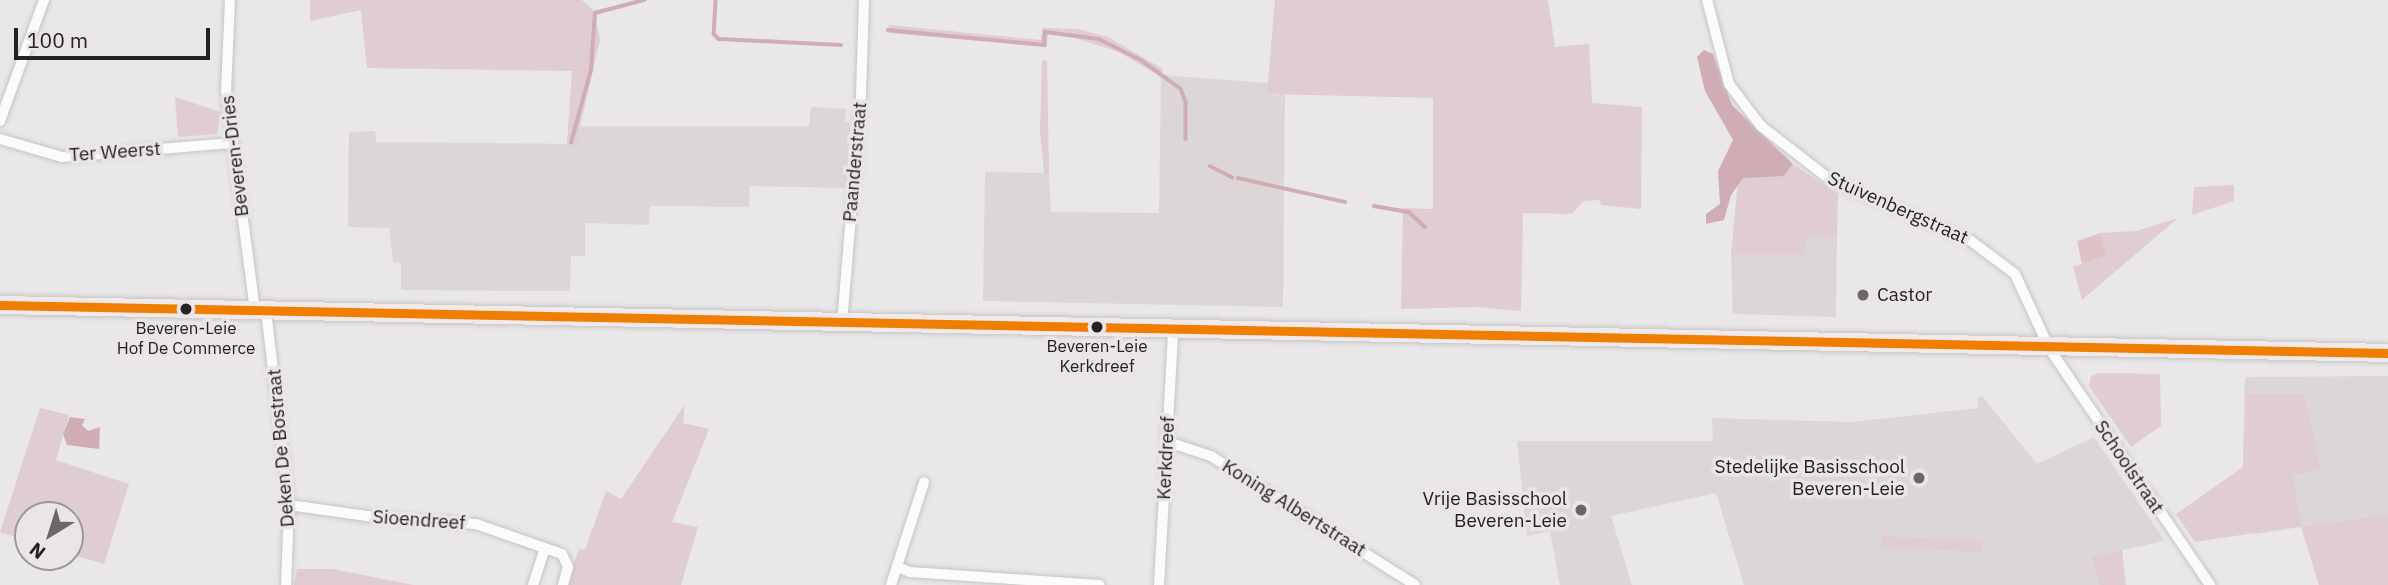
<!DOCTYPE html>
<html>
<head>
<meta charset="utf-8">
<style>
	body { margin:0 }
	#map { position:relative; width:2388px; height:585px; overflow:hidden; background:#e9e7e8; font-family:"IBM Plex Sans",sans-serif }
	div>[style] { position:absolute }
	.built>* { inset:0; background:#ddd6d7 }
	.green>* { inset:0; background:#e0cdd1 }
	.forest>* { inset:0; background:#dfc2c8 }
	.water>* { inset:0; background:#d0adb5 }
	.stream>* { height:3.5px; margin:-1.75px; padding:0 1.75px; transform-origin:1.75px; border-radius:1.75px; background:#d0adb5 }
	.roads { filter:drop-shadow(0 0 2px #c6c4c5) drop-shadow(0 0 2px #c6c4c5) }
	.street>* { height:10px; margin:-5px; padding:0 5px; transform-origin:5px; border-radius:5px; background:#fcfbfc }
	.primary>* { height:18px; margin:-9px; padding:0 9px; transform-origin:9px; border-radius:9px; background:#f2e9eb }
	.bus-1>* { height:9px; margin:-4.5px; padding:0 4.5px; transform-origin:4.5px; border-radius:4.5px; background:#ef7d00 }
	.dots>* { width:19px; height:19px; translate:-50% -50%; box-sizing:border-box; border:4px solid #eae6e7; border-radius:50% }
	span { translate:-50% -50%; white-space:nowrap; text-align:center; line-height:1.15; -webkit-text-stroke:7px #eae6e7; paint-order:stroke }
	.bus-label { font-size:17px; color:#242223 }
	.street-label { font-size:19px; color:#242223 }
	.poi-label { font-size:19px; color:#242223 }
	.left { translate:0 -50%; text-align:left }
	.right { translate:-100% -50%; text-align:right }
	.north { position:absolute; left:14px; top:501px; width:70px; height:70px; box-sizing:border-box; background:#eae6e7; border:2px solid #9b9899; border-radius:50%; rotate:218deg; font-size:19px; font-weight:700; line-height:28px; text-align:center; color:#242223 }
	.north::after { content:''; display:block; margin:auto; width:24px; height:32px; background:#696768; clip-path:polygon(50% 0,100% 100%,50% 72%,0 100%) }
	.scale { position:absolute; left:14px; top:28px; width:196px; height:32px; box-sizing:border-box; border:4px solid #242223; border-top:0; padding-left:9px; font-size:21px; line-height:24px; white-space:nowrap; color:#242223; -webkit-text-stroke:5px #eae6e7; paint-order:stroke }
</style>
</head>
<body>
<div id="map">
	<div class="built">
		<i style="clip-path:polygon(1161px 75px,1268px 83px,1267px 94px,1285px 95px,1283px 307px,983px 301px,985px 172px,1049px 173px,1051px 212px,1159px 213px)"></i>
		<i style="clip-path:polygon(811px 107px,846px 109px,845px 122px,851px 123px,845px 188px,750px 186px,749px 207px,650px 206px,649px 225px,585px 223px,585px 256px,571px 256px,570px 291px,401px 290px,401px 263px,393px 262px,389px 228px,348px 227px,349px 132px,375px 131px,376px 142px,575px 144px,580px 126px,809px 126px)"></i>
		<i style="clip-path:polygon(1805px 237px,1837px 238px,1836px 317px,1733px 314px,1731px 255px,1804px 255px)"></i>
		<i style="clip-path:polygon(2388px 376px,2388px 514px,2255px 534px,2243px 467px,2245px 377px)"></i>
		<i style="clip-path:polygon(1982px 396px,2037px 464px,2094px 437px,2165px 541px,2091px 557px,2100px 585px,1744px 585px,1716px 493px,1611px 516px,1632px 585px,1560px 585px,1550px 531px,1527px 536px,1517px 441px,1713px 441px,1712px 418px,1852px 422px,1978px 408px,1977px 399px)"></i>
	</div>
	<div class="green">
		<i style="clip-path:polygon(310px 0,582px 0,595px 12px,600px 40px,576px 144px,567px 144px,572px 71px,367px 68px,361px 10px,310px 21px)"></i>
		<i style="clip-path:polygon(1275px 0,1548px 0,1555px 47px,1589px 44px,1592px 103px,1642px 107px,1641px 209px,1601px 205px,1600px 200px,1583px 201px,1572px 214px,1523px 213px,1521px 311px,1478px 307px,1401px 309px,1403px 208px,1433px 209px,1433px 98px,1267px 94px)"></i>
		<i style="clip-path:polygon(889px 25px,1041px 40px,1042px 28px,1078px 29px,1108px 37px,1163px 69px,1161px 77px,1119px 52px,1066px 35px,1048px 34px,1047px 47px,888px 33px)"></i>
		<i style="clip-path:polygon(1042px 60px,1047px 61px,1049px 173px,1044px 173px,1040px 131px)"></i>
		<i style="clip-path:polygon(175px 97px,221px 112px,217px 134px,178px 137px)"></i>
		<i style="clip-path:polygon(1793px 164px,1838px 194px,1837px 238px,1806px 237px,1804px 255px,1731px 255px,1738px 181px,1747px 176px,1784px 176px)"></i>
		<i style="clip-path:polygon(2234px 185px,2234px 201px,2192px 215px,2194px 187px)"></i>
		<i style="clip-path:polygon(2178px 218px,2082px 300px,2073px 267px,2105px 256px,2101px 233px,2136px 231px)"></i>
		<i style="clip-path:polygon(2099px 373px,2160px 374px,2161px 426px,2131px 447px,2089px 386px,2091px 376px)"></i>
		<i style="clip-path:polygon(2245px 394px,2304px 394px,2321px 470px,2293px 475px,2301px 526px,2195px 542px,2176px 514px,2243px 467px)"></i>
		<i style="clip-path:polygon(685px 404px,683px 423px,709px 429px,672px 522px,698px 527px,681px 585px,566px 585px,579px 549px,585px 550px,606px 491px,621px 499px)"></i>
		<i style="clip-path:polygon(40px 408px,69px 415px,56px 460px,129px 484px,104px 564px,70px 554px,70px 515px,28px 515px,28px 541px,0 532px)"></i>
		<i style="clip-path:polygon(2388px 514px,2388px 585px,2319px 585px,2301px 527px)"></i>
		<i style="clip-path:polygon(1882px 536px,1982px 541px,1982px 552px,1881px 547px)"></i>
		<i style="clip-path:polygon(2122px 550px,2126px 585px,2100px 585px,2091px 557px)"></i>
		<i style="clip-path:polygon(297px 569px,333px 569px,413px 585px,294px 585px)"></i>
	</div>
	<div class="forest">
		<i style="clip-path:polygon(2101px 233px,2106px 256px,2082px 264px,2077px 241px)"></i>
	</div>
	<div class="water">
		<i style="clip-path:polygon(1704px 50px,1713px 54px,1732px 105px,1793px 164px,1784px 176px,1743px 178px,1731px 195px,1724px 220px,1706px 224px,1706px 214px,1720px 204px,1718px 171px,1733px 140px,1705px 91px,1697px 57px)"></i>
		<i style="clip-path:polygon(70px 417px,85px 419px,82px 425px,88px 431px,100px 427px,99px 449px,67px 445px,63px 434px)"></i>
	</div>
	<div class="stream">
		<i style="left:716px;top:0;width:34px;rotate:93deg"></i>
		<i style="left:714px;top:34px;width:7px;rotate:45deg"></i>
		<i style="left:719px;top:39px;width:122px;rotate:2.8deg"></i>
		<i style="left:888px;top:30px;width:157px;rotate:5.5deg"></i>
		<i style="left:1044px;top:45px;width:13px;rotate:-86deg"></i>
		<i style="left:1045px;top:32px;width:54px;rotate:7.4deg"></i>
		<i style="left:1099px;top:39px;width:47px;rotate:26.6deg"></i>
		<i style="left:1141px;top:60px;width:49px;rotate:35.9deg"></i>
		<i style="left:1181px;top:89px;width:14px;rotate:69deg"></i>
		<i style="left:1186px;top:102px;width:37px;rotate:90deg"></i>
		<i style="left:571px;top:143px;width:76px;rotate:-74.7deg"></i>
		<i style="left:591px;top:70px;width:57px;rotate:-86deg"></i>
		<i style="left:595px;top:13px;width:51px;rotate:-14.9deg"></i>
		<i style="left:1210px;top:166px;width:25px;rotate:27deg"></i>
		<i style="left:1238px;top:178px;width:110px;rotate:12.6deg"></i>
		<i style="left:1374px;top:206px;width:36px;rotate:10deg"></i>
		<i style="left:1409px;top:212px;width:22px;rotate:43deg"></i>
	</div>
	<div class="roads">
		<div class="street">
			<i style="left:230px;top:0;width:90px;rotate:92.5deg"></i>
			<i style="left:226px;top:90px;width:222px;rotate:82.5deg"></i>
			<i style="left:1707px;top:0;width:87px;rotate:75.3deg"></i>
			<i style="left:1729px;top:84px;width:53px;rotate:52.7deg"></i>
			<i style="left:1761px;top:126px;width:90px;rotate:37.8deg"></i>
			<i style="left:1832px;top:181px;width:151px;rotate:23.3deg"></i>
			<i style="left:1971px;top:241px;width:55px;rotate:36.9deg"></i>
			<i style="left:2015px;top:274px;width:81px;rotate:65.3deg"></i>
			<i style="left:2049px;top:348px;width:287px;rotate:55.8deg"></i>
			<i style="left:0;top:121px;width:129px;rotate:-70deg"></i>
			<i style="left:0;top:139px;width:65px;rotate:16.2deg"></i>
			<i style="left:62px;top:157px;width:171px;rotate:-4.7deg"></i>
			<i style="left:266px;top:310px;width:196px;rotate:83.3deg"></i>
			<i style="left:289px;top:505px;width:80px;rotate:92.1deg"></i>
			<i style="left:842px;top:323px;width:229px;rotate:-85.2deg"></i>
			<i style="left:861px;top:95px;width:95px;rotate:-88.2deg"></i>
			<i style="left:1168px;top:442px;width:45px;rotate:18deg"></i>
			<i style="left:1211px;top:456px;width:241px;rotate:32.3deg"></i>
			<i style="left:289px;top:505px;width:93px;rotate:8deg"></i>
			<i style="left:381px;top:518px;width:95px;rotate:3.6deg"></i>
			<i style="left:476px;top:524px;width:91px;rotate:19.2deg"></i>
			<i style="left:562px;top:554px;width:14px;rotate:65deg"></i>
			<i style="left:568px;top:567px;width:19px;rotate:106deg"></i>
			<i style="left:898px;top:567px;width:13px;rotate:23deg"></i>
			<i style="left:910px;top:572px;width:190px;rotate:3.9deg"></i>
			<i style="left:533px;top:585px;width:39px;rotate:-72deg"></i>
			<i style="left:891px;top:585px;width:108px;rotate:-72.2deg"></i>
			<i style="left:1159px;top:585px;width:254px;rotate:-86.8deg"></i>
		</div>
		<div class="primary">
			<i style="left:0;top:305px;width:2388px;rotate:1.15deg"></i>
		</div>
	</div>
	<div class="bus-1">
		<i style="left:0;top:305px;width:2388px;rotate:1.15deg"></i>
	</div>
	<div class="dots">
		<i style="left:1863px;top:295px;background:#696768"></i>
		<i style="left:186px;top:309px;background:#242223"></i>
		<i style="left:1097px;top:327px;background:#242223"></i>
		<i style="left:1919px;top:478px;background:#696768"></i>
		<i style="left:1581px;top:510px;background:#696768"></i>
	</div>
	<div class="bus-label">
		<span style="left:186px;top:339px">Beveren-Leie<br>Hof De Commerce</span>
		<span style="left:1097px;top:357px">Beveren-Leie<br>Kerkdreef</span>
	</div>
	<div class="street-label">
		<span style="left:115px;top:152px;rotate:-4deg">Ter Weerst</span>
		<span style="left:235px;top:156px;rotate:-97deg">Beveren-Dries</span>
		<span style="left:855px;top:162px;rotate:-85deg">Paanderstraat</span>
		<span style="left:1898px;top:208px;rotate:24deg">Stuivenbergstraat</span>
		<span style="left:281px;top:448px;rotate:-95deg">Deken De Bostraat</span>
		<span style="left:1166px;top:458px;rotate:-87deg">Kerkdreef</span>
		<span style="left:2129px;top:467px;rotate:56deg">Schoolstraat</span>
		<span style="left:1294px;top:508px;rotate:32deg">Koning Albertstraat</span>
		<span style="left:419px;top:520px;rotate:4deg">Sioendreef</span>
	</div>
	<div class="poi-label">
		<span class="left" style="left:1877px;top:295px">Castor</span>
		<span class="right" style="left:1905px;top:478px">Stedelijke Basisschool<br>Beveren-Leie</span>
		<span class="right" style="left:1567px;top:510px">Vrije Basisschool<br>Beveren-Leie</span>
	</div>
	<div class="north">N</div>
	<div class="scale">100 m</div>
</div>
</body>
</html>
